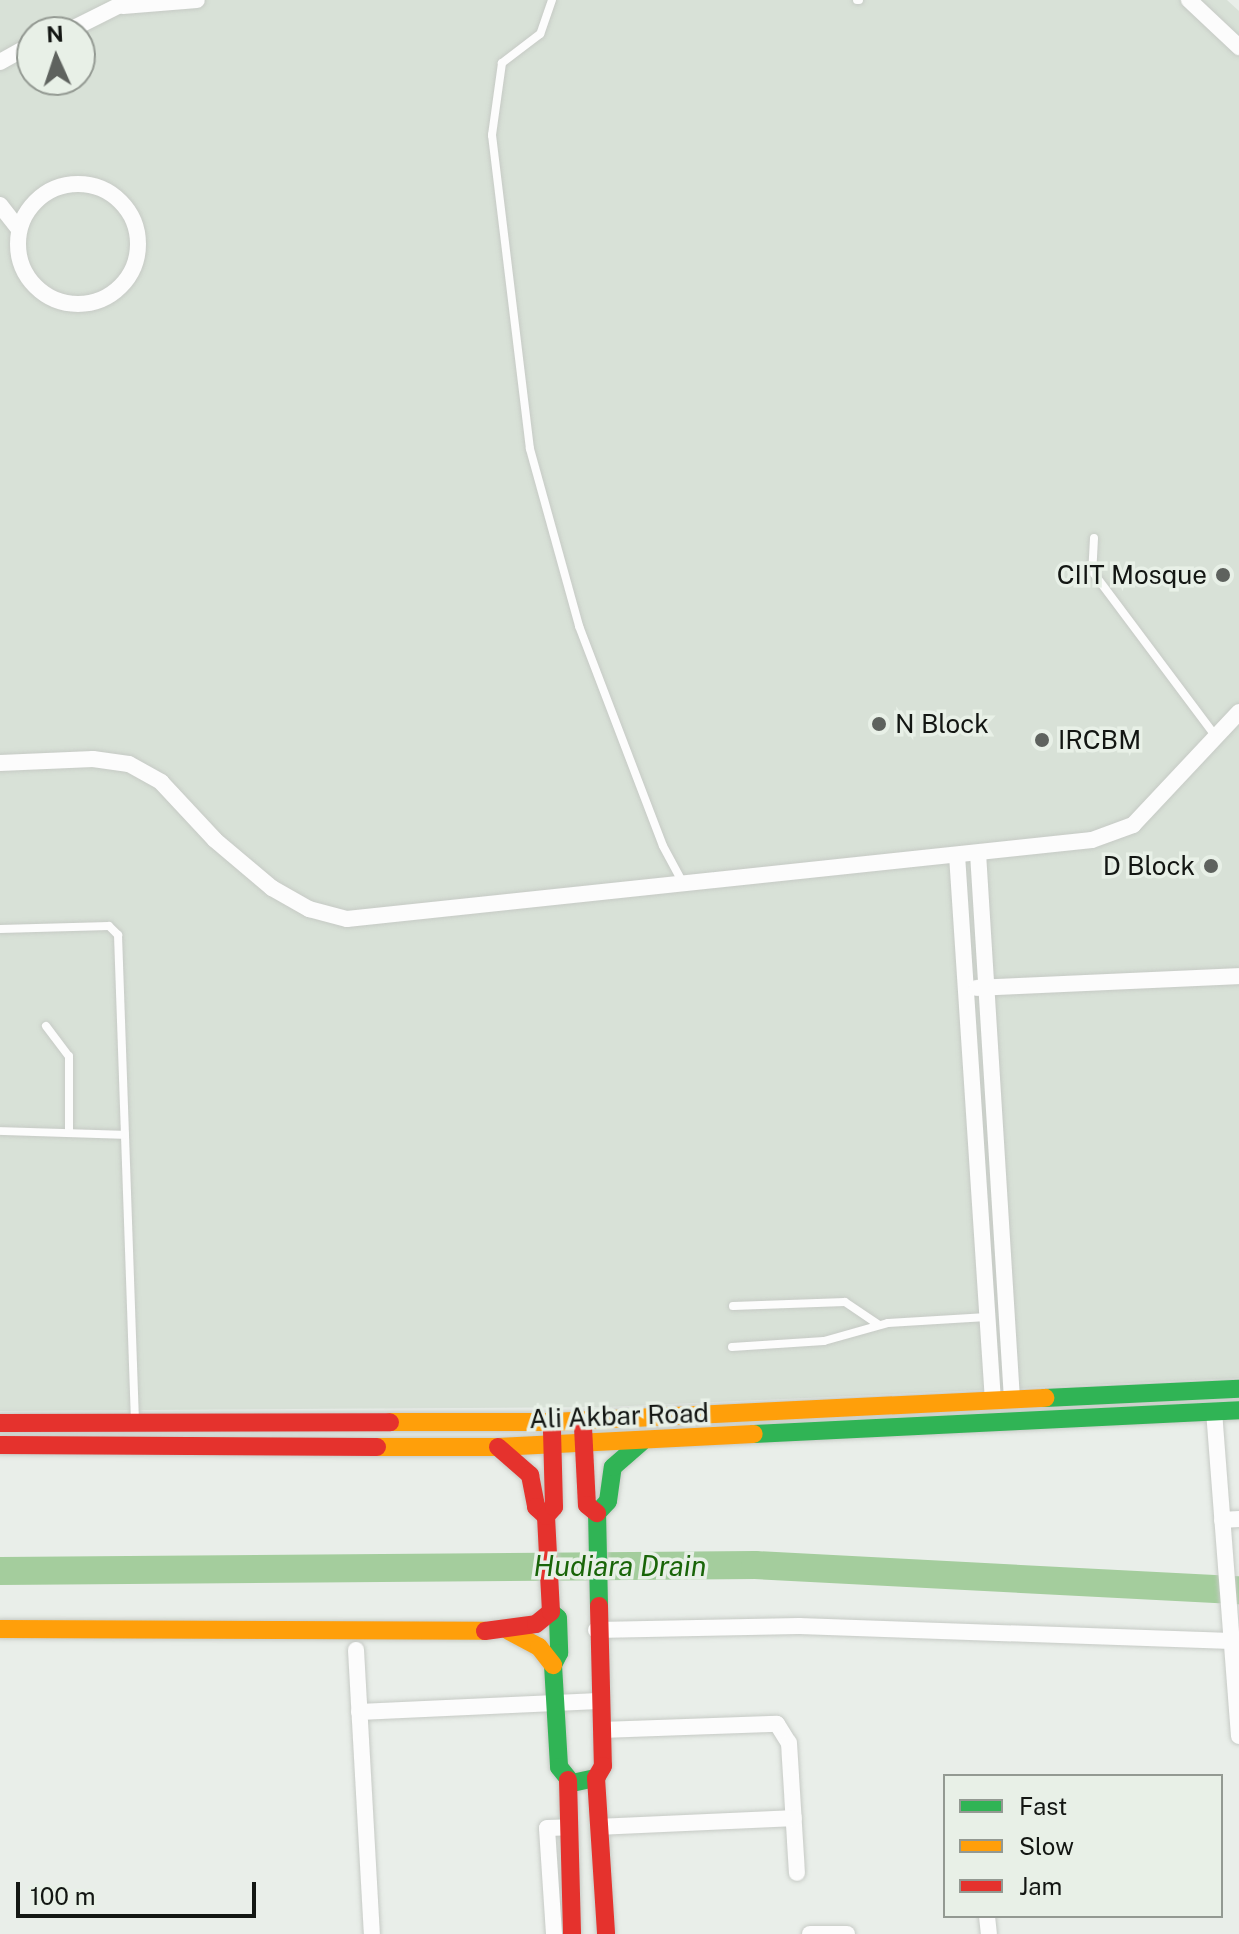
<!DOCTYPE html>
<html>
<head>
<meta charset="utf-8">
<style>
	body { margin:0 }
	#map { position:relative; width:1239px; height:1934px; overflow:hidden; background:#e9eee9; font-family:"Public Sans",sans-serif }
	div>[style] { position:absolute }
	.built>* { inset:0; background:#d8e1d7 }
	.river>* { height:28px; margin:-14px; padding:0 14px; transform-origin:14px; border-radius:14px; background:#a4cd9d }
	.roads { filter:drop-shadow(0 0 2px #c6cac5) drop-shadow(0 0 2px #c6cac5) }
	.lane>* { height:8px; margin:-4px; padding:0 4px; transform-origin:4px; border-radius:4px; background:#fcfcfc }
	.street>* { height:16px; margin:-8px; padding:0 8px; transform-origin:8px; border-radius:8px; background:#fcfcfc }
	.street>.ring { margin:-8px; padding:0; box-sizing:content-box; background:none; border:16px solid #fcfcfc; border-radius:50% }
	.fast>* { height:18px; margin:-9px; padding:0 9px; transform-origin:9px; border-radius:9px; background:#30b455 }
	.slow>* { height:18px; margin:-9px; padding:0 9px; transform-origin:9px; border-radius:9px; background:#ff9f0a }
	.jam>* { height:18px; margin:-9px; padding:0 9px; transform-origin:9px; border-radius:9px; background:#e5322d }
	.dots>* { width:22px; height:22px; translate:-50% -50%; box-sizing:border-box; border:4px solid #e8f0e7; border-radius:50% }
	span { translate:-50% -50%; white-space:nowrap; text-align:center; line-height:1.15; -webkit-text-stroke:7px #e8f0e7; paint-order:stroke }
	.poi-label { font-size:26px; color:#131613 }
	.right { translate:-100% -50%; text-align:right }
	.left { translate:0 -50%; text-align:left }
	.street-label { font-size:26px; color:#131613 }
	.water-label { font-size:28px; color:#196508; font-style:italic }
	.legend { position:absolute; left:943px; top:1774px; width:280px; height:144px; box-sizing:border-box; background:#e8f0e7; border:2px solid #939992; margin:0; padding:10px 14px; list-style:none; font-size:24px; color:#131613 }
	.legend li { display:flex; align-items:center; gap:16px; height:40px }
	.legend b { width:40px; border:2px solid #939992 }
	.north { position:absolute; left:16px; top:16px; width:80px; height:80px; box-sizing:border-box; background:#e8f0e7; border:2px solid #939992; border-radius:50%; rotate:357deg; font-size:22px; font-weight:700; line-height:32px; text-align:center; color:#131613 }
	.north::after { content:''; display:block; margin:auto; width:28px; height:36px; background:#5e625e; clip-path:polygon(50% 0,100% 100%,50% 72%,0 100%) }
	.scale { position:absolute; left:16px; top:1882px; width:240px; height:36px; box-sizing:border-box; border:4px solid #131613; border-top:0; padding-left:10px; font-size:24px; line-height:28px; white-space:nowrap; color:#131613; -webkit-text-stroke:6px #e8f0e7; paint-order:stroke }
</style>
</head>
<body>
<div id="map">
	<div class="built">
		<i style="clip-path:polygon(evenodd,0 0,1227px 0,1239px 11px,1239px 1378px,607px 1407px,0 1411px,0 0,32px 32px,80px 32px,80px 80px,32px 80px,32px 32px)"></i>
	</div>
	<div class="river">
		<i style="left:0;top:1571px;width:755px;rotate:-0.46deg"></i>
		<i style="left:755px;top:1565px;width:485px;rotate:3deg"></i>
	</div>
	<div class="roads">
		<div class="lane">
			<i style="left:552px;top:0;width:36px;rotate:109deg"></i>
			<i style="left:540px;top:34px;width:48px;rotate:142.7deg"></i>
			<i style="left:502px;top:63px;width:73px;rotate:97.9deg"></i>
			<i style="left:492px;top:135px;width:316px;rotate:83.1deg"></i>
			<i style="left:530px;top:449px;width:184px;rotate:74.5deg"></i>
			<i style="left:579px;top:626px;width:235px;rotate:69.1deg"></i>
			<i style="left:663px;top:846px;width:44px;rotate:61.7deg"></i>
			<i style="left:857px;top:0;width:2px"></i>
			<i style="left:1094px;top:538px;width:33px;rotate:93deg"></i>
			<i style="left:1092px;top:571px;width:207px;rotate:53.2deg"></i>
			<i style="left:0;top:929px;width:109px;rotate:-1.6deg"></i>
			<i style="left:109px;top:926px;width:13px;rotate:45deg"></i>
			<i style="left:118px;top:935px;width:485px;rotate:88deg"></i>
			<i style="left:46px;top:1026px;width:38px;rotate:53deg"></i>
			<i style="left:69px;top:1056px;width:74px;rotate:90deg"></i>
			<i style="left:0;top:1131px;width:125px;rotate:1.8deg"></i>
			<i style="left:733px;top:1306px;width:112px;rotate:-2deg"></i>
			<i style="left:845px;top:1302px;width:40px;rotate:34deg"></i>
			<i style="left:732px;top:1347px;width:92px;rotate:-3.7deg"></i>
			<i style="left:824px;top:1341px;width:66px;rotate:-15.7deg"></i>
			<i style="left:888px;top:1323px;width:99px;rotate:-3.5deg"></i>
		</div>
		<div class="street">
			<i style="left:1189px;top:0;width:69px;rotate:43.2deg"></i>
			<i style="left:123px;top:6px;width:74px;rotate:-4.6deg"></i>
			<i style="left:66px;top:32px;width:69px;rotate:-26.6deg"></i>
			<i style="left:0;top:62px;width:37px;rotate:-29deg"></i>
			<i class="ring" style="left:18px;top:184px;width:104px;height:104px"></i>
			<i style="left:0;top:205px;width:31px;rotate:52deg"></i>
			<i style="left:0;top:763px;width:93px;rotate:-2.5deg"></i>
			<i style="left:93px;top:759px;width:36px;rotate:8deg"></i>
			<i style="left:129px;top:764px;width:37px;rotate:29deg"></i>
			<i style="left:161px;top:782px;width:79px;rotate:47deg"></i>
			<i style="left:215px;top:840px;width:75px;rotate:40.1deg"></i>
			<i style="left:272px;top:888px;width:43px;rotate:29.6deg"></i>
			<i style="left:309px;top:909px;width:39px;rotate:15deg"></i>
			<i style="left:347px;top:919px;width:749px;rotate:-6.05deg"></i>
			<i style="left:1092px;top:840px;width:44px;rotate:-20.1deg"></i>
			<i style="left:1133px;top:825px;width:155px;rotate:-46.8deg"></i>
			<i style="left:978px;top:853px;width:547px;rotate:86.44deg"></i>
			<i style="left:957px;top:855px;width:547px;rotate:86.23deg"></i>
			<i style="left:977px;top:988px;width:262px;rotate:-2.6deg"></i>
			<i style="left:1214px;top:1411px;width:326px;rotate:85.6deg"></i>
			<i style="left:1222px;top:1520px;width:17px;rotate:-3deg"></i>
			<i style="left:596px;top:1630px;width:203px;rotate:-1.1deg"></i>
			<i style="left:799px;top:1626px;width:440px;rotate:2deg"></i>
			<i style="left:356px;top:1650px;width:284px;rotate:86.8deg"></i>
			<i style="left:359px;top:1712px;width:240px;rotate:-2.6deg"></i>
			<i style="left:601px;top:1730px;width:176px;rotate:-2deg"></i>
			<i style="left:777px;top:1724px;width:22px;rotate:58deg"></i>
			<i style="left:789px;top:1743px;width:130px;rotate:86.5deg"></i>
			<i style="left:599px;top:1827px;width:195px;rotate:-2.6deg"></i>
			<i style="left:987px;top:1916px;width:18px;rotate:84deg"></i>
			<i style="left:554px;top:1934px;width:106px;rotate:-93.8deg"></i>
			<i style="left:547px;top:1828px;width:23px;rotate:-2deg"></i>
			<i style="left:810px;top:1934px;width:37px"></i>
		</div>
		<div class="fast">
			<i style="left:1045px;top:1398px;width:194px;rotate:-2.7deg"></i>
			<i style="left:754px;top:1434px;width:486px;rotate:-2.8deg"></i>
			<i style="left:599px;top:1606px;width:93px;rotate:-91.2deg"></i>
			<i style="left:597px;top:1513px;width:16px;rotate:-47deg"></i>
			<i style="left:608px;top:1501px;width:34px;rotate:-82deg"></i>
			<i style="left:613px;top:1467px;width:38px;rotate:-41deg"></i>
			<i style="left:551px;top:1612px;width:9px;rotate:41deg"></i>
			<i style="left:558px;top:1618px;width:35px;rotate:88deg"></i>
			<i style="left:559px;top:1653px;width:13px;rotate:117deg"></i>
			<i style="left:553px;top:1665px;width:102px;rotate:86.6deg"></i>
			<i style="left:559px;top:1767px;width:21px;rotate:51deg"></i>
			<i style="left:572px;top:1783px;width:25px;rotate:-12deg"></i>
		</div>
		<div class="slow">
			<i style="left:390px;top:1422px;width:162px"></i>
			<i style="left:552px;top:1422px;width:494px;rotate:-2.8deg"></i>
			<i style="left:377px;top:1447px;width:121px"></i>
			<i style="left:498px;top:1447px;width:256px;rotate:-2.9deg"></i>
			<i style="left:0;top:1629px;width:485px;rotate:0.2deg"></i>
			<i style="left:509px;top:1631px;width:34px;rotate:28deg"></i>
			<i style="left:539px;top:1647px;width:23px;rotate:52deg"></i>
		</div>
		<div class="jam">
			<i style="left:0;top:1423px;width:390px;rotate:-0.1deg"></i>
			<i style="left:583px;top:1427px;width:78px;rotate:87.1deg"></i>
			<i style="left:587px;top:1505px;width:13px;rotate:39deg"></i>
			<i style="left:0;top:1445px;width:377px;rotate:0.3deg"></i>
			<i style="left:498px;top:1447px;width:43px;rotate:41.2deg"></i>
			<i style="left:530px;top:1475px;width:33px;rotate:79deg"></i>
			<i style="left:536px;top:1507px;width:13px;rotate:42deg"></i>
			<i style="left:599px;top:1606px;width:160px;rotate:88.6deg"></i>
			<i style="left:603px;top:1766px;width:14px;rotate:120deg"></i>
			<i style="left:596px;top:1778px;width:156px;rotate:86.3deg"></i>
			<i style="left:485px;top:1631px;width:51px;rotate:-7.8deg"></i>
			<i style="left:536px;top:1624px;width:19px;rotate:-39deg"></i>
			<i style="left:551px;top:1612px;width:96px;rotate:-93deg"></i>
			<i style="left:546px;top:1516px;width:12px;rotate:-48deg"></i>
			<i style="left:554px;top:1507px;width:78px;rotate:-91.5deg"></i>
			<i style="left:568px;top:1780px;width:154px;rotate:88.5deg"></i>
		</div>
	</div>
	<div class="dots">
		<i style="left:1223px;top:575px;background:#5e625e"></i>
		<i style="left:879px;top:724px;background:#5e625e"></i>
		<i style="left:1042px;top:740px;background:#5e625e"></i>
		<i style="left:1211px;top:866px;background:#5e625e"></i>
	</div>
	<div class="poi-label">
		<span class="right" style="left:1207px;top:575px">CIIT Mosque</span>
		<span class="left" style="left:895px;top:724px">N Block</span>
		<span class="left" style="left:1058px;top:740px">IRCBM</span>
		<span class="right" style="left:1195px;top:866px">D Block</span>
	</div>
	<div class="street-label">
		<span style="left:619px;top:1416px;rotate:-2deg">Ali Akbar Road</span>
	</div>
	<div class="water-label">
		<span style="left:620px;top:1566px">Hudiara Drain</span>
	</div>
	<ul class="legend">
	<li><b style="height:10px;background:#30b455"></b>Fast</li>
	<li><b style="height:10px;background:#ff9f0a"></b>Slow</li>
	<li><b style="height:10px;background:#e5322d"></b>Jam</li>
	</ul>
	<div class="north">N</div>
	<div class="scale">100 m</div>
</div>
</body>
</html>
